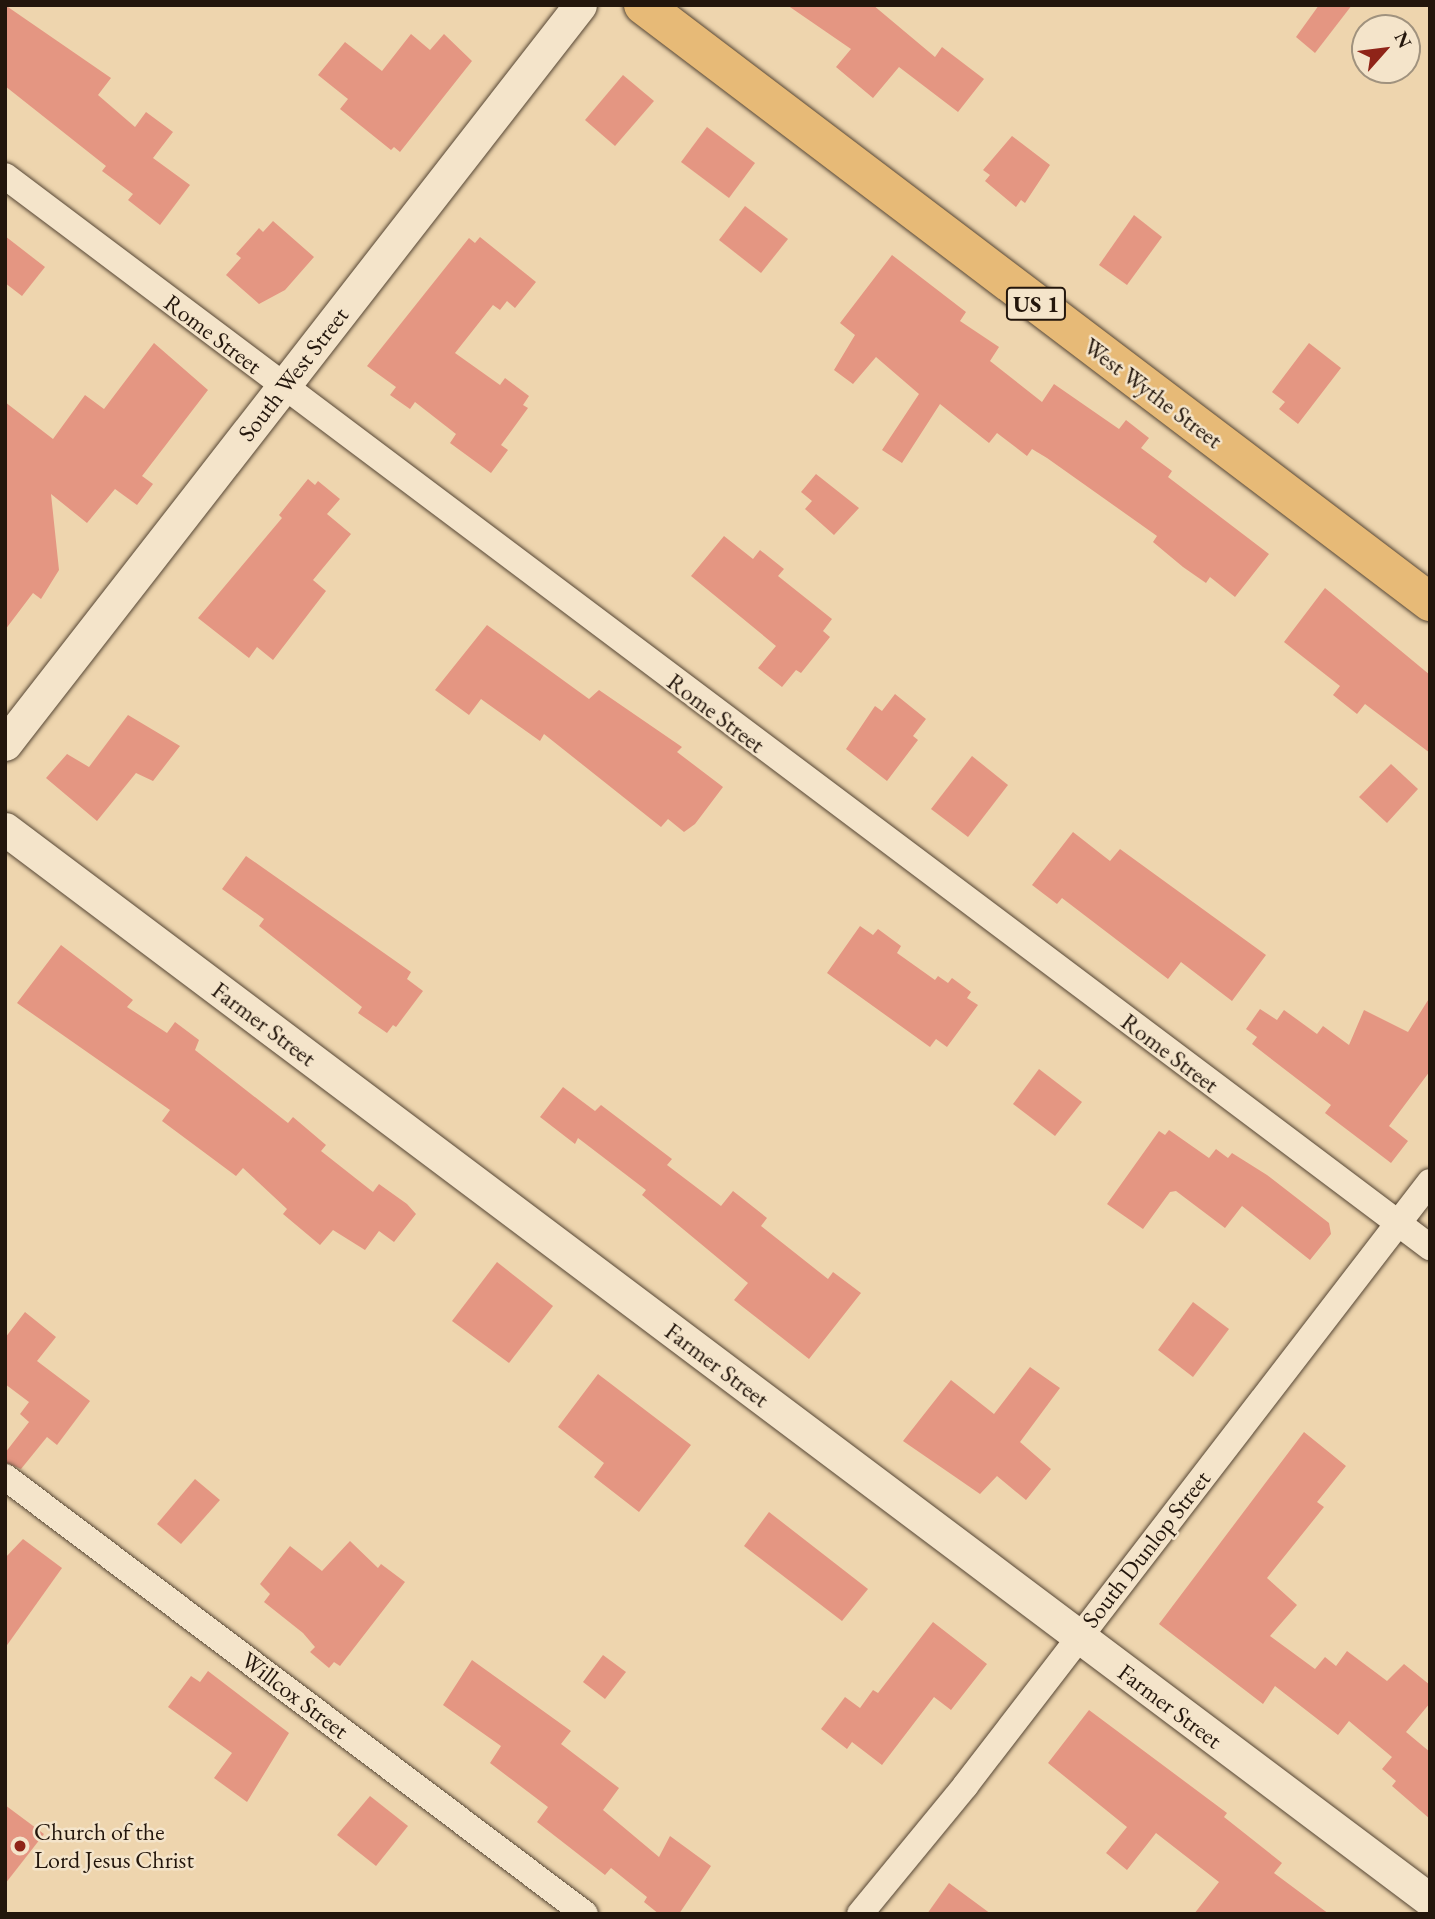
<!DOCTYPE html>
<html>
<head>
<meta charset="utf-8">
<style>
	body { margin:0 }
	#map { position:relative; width:1435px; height:1919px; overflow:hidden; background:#eed5ae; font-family:"EB Garamond",serif }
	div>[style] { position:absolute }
	.building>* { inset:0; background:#e49682 }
	.roads { filter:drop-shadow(0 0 2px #564634) drop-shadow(0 0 2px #564634) }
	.minor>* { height:26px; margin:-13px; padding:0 13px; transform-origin:13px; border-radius:13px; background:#f4e4ca }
	.tertiary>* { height:33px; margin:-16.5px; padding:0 16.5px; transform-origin:16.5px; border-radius:16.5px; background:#f4e4ca }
	.primary>* { height:38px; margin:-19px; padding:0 19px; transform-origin:19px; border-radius:19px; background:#e7ba77 }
	.dots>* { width:19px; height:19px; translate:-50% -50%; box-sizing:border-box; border:4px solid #f4e4ca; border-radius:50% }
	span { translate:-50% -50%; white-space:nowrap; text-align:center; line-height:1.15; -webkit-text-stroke:5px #f4e4ca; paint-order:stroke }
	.shield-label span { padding:2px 5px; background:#f4e4ca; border:2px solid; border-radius:5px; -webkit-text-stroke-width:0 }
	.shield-label { font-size:23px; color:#23160c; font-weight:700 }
	.street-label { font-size:24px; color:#23160c }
	.poi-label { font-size:24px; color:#23160c }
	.left { translate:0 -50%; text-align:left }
	.frame { position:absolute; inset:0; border:7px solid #23160c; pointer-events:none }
	.north { position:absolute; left:1351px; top:14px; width:70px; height:70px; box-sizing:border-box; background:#f4e4ca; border:2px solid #a0927e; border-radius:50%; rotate:62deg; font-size:19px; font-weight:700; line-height:28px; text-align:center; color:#23160c }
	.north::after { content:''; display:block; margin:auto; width:24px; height:32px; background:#8f2418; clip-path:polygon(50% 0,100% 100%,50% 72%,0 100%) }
</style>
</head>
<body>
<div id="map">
	<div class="building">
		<i style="clip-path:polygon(5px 5px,111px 78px,98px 95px,135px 127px,146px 112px,173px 132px,153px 158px,190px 185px,160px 225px,128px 200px,133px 194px,102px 171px,106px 166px,5px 86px)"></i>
		<i style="clip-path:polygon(787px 5px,873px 5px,935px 57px,942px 47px,984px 79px,958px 112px,899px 67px,873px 98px,836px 67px,851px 49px)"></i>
		<i style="clip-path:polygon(1319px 5px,1352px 5px,1315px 53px,1296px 37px)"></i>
		<i style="clip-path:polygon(411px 34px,430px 50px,444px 34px,472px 61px,400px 152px,394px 147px,391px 150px,340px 109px,348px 99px,318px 75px,345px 42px,382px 71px)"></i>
		<i style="clip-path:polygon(623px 75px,654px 101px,615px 146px,585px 120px)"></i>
		<i style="clip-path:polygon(707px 127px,755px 163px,729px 198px,681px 162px)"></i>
		<i style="clip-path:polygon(1012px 136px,1050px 165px,1025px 203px,1021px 200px,1016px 207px,985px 181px,990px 175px,983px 170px)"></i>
		<i style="clip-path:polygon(745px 206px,788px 239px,761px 273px,719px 240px)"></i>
		<i style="clip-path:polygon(1134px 215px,1162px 237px,1127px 285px,1099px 265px)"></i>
		<i style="clip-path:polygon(273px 221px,314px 257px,285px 290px,259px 304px,226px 275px,241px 258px,236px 254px,259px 228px,263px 232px)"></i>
		<i style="clip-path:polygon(5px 236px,45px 267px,22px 296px,5px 283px)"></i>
		<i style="clip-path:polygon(480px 237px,536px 282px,515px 308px,507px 301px,500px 310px,493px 305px,455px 353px,500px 385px,505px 378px,529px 396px,523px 405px,528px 408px,501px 445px,508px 450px,491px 473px,450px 443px,456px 434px,415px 402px,410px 409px,390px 395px,396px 387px,367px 366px,469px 238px,475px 243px)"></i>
		<i style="clip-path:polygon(892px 255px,966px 312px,960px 321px,999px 347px,990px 361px,1042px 402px,1054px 384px,1119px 429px,1126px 420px,1149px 438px,1141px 448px,1172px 471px,1168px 477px,1269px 554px,1235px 597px,1210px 577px,1206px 583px,1183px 567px,1153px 542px,1157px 536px,1047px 458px,1032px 449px,1027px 456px,997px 433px,989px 443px,940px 404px,902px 463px,882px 450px,919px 394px,876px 357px,853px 384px,834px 370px,855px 335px,840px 323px)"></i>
		<i style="clip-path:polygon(154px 343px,208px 390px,142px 476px,153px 484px,137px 505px,115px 489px,87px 523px,51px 494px,59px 570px,41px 599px,33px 593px,5px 630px,5px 402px,53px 439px,85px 395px,104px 409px)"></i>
		<i style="clip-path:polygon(1309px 343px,1341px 368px,1298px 424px,1279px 409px,1285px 402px,1272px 392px)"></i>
		<i style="clip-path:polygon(816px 474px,859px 508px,834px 535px,805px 509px,812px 501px,801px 492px)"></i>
		<i style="clip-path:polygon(308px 479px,315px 485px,318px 481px,340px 499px,327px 514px,351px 534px,313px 580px,326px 591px,273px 660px,257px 647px,249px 658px,198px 618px,282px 518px,279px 515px)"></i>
		<i style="clip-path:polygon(724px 536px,753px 559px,760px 550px,784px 569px,778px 576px,832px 619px,823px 631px,830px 637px,801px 673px,796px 670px,782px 687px,758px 668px,776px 646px,691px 576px)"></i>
		<i style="clip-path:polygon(1325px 588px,1430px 675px,1430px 753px,1365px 704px,1357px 714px,1333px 695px,1340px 686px,1284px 642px)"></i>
		<i style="clip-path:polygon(487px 625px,589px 699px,599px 690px,682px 747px,677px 752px,723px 787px,695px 824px,684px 832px,668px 819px,661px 827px,544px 734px,540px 741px,481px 699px,469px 715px,435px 690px)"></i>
		<i style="clip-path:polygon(895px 694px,926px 719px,913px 736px,918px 740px,887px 781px,846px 749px,875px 706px,882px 711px)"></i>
		<i style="clip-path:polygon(128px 715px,180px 746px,153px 781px,136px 773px,97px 821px,46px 778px,67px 754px,89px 767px)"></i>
		<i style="clip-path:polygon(972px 756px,1008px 785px,968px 837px,931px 809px)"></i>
		<i style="clip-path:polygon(1391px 764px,1418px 789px,1387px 823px,1359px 797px)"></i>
		<i style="clip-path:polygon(1073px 832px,1110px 861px,1120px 849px,1266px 955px,1232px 1001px,1181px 962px,1168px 979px,1062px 898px,1057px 904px,1032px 885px)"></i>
		<i style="clip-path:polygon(246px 856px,411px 972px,407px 979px,423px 991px,396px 1027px,393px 1025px,387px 1033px,358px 1013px,362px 1007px,259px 926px,264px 919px,222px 889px)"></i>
		<i style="clip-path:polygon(860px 926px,873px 935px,878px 929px,901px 946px,897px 953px,935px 980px,938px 976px,948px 983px,952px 978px,971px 992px,967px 998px,978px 1005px,947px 1047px,936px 1039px,930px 1047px,827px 973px)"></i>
		<i style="clip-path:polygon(61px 945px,133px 1000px,127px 1007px,167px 1033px,175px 1022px,199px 1040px,195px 1050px,288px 1123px,293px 1117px,326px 1145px,321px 1151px,373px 1192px,379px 1184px,407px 1204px,416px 1214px,394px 1242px,379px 1231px,365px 1250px,333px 1230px,320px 1245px,283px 1214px,287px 1209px,243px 1168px,236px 1176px,162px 1121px,170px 1110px,17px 1003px)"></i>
		<i style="clip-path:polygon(1430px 997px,1430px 1071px,1389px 1126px,1408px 1141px,1391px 1163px,1325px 1113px,1331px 1105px,1252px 1044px,1257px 1037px,1246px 1029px,1260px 1009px,1277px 1020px,1284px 1010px,1317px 1034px,1323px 1026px,1349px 1045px,1364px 1010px,1408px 1032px)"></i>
		<i style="clip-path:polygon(1039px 1069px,1082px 1102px,1055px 1136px,1013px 1104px)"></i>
		<i style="clip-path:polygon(563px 1087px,595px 1111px,601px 1105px,672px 1159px,667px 1165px,721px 1206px,733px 1191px,767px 1218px,761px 1226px,828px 1279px,833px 1272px,861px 1293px,809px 1359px,734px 1300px,748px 1283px,642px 1195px,646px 1190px,578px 1138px,575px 1144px,540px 1117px)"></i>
		<i style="clip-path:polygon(1169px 1130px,1209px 1158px,1216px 1149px,1228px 1158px,1232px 1153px,1267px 1175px,1329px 1223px,1331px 1234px,1310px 1260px,1242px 1206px,1225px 1228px,1176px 1191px,1170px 1192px,1143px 1229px,1107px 1204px,1159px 1131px,1165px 1135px)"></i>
		<i style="clip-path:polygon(497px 1262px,553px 1306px,509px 1363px,452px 1321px)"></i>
		<i style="clip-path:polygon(1193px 1302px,1229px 1329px,1193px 1377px,1158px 1350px)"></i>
		<i style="clip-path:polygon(25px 1312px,56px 1337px,37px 1361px,90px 1401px,57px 1445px,47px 1437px,21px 1469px,5px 1462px,5px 1453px,29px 1422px,20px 1414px,29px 1402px,5px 1384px,5px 1338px)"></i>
		<i style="clip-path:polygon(1030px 1367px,1060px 1388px,1020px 1442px,1051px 1469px,1026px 1500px,997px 1476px,980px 1494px,903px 1441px,951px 1380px,994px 1414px)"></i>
		<i style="clip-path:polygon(598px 1374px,691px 1445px,639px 1512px,594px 1477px,604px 1463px,558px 1427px)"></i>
		<i style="clip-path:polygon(1304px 1432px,1346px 1466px,1317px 1502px,1324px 1507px,1267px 1578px,1297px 1605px,1270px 1636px,1315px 1669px,1325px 1657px,1336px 1666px,1347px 1651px,1387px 1681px,1404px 1664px,1430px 1685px,1430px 1703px,1406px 1732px,1430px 1752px,1430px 1819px,1392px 1786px,1396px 1781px,1382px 1769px,1392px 1757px,1349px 1721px,1338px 1735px,1275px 1686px,1263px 1704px,1159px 1624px)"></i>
		<i style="clip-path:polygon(195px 1479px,220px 1500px,181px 1544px,157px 1524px)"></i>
		<i style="clip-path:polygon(769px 1512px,868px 1589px,842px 1621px,744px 1546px)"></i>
		<i style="clip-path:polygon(23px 1539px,62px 1568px,5px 1648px,5px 1558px)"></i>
		<i style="clip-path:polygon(350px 1541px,378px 1568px,381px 1564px,405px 1582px,340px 1666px,334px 1662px,329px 1668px,310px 1652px,315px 1647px,303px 1633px,264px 1602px,270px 1594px,260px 1584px,290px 1546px,322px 1571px)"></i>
		<i style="clip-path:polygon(933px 1622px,987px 1664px,951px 1710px,934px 1697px,882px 1765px,852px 1742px,847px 1749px,821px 1729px,845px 1697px,860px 1708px,873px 1690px,878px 1693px)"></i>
		<i style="clip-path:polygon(603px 1655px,626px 1672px,605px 1699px,583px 1682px)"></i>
		<i style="clip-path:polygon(472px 1660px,571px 1731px,561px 1744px,619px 1788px,603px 1810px,659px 1857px,670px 1836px,711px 1866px,679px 1914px,659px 1914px,644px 1902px,647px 1897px,611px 1868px,605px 1875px,537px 1822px,548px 1807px,490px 1763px,501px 1746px,443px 1705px)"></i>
		<i style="clip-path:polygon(208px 1671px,289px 1733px,247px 1802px,214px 1778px,232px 1753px,168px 1707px,191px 1676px,200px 1682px)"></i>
		<i style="clip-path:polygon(1089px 1710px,1227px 1813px,1224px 1817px,1282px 1863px,1274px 1873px,1329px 1914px,1194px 1914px,1219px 1882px,1156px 1833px,1127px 1870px,1106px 1853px,1127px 1827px,1048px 1763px)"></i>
		<i style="clip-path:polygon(370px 1796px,408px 1826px,376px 1866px,337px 1835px)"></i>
		<i style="clip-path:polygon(5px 1805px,44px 1834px,5px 1884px)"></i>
		<i style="clip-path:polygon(949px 1883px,991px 1914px,927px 1914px)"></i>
	</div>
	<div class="roads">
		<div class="minor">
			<i style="left:5px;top:176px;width:1783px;rotate:36.93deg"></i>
			<i style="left:5px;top:1477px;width:726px;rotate:37deg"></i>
			<i style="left:860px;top:1914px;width:166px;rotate:-50.6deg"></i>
			<i style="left:965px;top:1786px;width:762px;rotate:-52.41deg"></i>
		</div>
		<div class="tertiary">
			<i style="left:5px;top:744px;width:936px;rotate:-52.11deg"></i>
			<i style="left:5px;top:829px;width:1783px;rotate:36.93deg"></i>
		</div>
		<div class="primary">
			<i style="left:643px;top:5px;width:988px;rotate:37.18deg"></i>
		</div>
	</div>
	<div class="dots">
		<i style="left:20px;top:1846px;background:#8f2418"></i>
	</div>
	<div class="shield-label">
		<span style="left:1036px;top:304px">US 1</span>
	</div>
	<div class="street-label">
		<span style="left:213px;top:334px;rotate:37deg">Rome Street</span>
		<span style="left:293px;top:374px;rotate:-52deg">South West Street</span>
		<span style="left:1153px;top:393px;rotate:37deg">West Wythe Street</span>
		<span style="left:716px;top:713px;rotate:37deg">Rome Street</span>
		<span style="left:264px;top:1024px;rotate:37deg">Farmer Street</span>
		<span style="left:1170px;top:1053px;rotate:37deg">Rome Street</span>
		<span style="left:717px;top:1365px;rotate:37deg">Farmer Street</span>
		<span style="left:1146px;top:1549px;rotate:-52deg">South Dunlop Street</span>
		<span style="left:295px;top:1695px;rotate:37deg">Willcox Street</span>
		<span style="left:1170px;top:1706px;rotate:37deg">Farmer Street</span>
	</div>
	<div class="poi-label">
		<span class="left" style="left:34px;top:1846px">Church of the<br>Lord Jesus Christ</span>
	</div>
	<div class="frame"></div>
	<div class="north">N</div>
</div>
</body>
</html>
